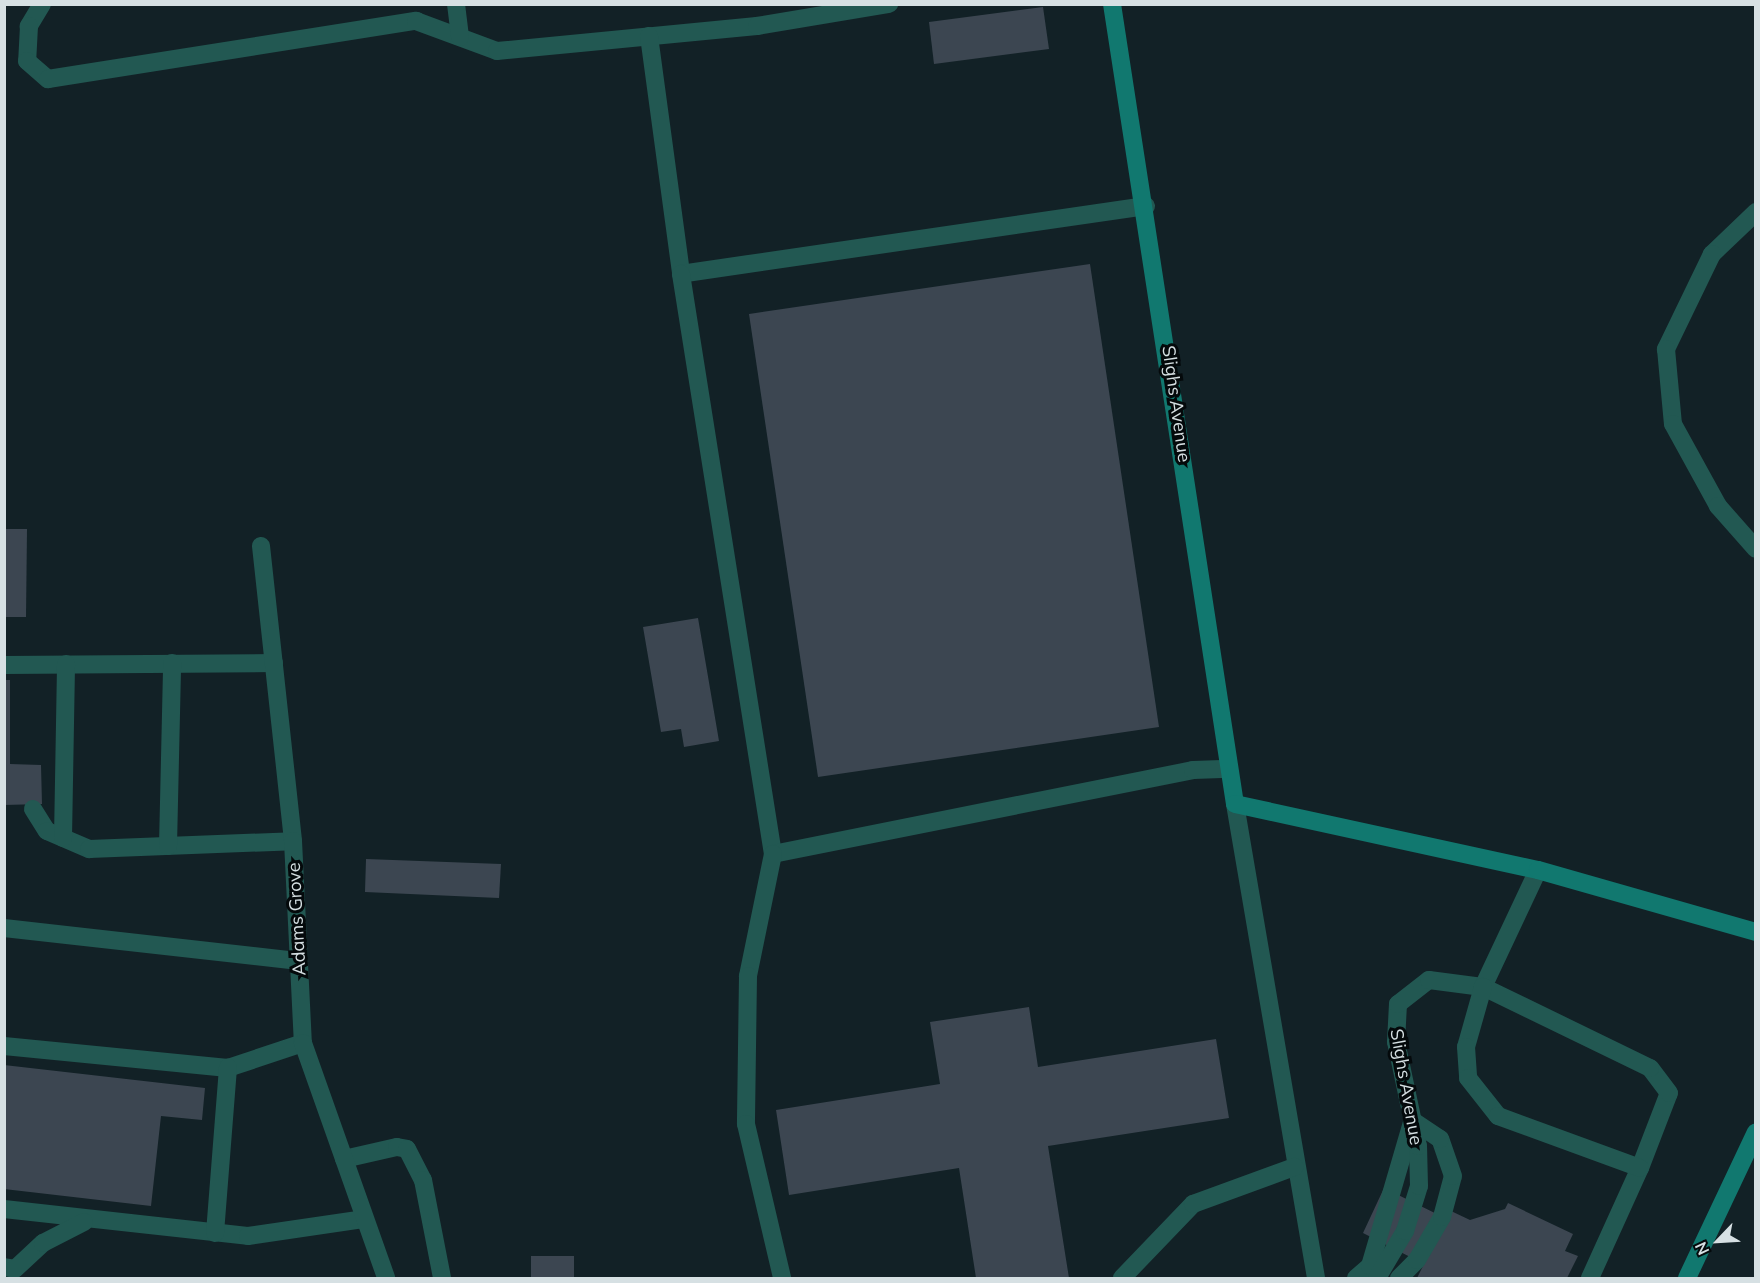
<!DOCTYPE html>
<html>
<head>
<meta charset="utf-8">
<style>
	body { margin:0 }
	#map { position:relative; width:1760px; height:1283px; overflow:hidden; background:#122126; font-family:Mulish,sans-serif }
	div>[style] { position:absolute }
	.building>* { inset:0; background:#3c4651 }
	.lane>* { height:18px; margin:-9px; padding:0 9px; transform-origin:9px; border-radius:9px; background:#225852 }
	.street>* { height:18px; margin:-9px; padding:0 9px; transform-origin:9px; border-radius:9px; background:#225852 }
	.secondary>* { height:18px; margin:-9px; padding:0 9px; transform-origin:9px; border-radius:9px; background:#11786f }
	span { translate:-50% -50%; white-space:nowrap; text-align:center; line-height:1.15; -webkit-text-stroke:6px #04090b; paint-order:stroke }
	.street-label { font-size:18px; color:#d6e0e3 }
	.frame { position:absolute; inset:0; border:6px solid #d6e0e3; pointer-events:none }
	.north { position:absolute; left:1688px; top:1211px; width:60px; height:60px; -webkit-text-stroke:4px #04090b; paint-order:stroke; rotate:245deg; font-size:16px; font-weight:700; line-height:24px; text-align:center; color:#d6e0e3 }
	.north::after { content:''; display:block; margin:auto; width:21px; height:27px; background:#d6e0e3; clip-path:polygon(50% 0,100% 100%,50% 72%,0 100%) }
</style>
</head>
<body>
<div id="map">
	<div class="building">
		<i style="clip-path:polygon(1043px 7px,1049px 49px,934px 64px,929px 22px)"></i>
		<i style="clip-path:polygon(1090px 264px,1159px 727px,818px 777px,749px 314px)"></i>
		<i style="clip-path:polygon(4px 529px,27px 529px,26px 617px,4px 617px)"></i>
		<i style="clip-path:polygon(698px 618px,719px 741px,684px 747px,681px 729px,661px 732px,643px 627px)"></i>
		<i style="clip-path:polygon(4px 680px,10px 680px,10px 764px,41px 765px,42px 804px,4px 805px)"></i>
		<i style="clip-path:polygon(366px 859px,501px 864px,499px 898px,365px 892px)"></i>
		<i style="clip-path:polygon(1029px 1007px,1038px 1067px,1216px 1039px,1229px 1118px,1048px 1146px,1069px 1278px,976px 1278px,959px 1168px,789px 1195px,776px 1110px,940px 1084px,930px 1022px)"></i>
		<i style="clip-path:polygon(4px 1065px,205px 1088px,202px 1120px,161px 1116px,151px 1206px,4px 1189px)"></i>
		<i style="clip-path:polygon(1384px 1188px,1447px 1219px,1451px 1211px,1470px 1220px,1505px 1209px,1508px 1203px,1573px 1234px,1565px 1251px,1578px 1256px,1567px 1278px,1417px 1278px,1424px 1264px,1363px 1233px)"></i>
		<i style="clip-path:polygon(531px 1256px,574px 1256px,574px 1278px,531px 1278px)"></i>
	</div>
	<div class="lane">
		<i style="left:42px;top:4px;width:26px;rotate:121deg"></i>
		<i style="left:29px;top:26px;width:35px;rotate:93deg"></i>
		<i style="left:27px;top:61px;width:28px;rotate:41deg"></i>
		<i style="left:48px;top:79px;width:373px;rotate:-9deg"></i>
		<i style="left:416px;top:21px;width:86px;rotate:20.3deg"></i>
		<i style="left:497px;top:51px;width:261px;rotate:-5.5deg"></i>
		<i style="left:757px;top:26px;width:134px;rotate:-9.5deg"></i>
		<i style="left:456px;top:4px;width:33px;rotate:83deg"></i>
		<i style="left:649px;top:36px;width:240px;rotate:82.3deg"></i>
		<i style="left:1146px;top:206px;width:470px;rotate:171.7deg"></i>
		<i style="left:681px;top:274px;width:587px;rotate:80.99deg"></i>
		<i style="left:773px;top:854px;width:428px;rotate:-11.3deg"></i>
		<i style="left:1193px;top:770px;width:36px;rotate:-2deg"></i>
		<i style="left:4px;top:665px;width:270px;rotate:-0.4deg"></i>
		<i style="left:1235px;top:804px;width:481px;rotate:80.3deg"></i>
		<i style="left:33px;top:809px;width:26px;rotate:58deg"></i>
		<i style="left:47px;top:831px;width:46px;rotate:23.2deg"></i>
		<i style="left:89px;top:849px;width:204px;rotate:-2.2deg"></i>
		<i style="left:63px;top:838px;width:174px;rotate:-89deg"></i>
		<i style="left:168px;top:846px;width:183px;rotate:-88.7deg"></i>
		<i style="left:773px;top:854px;width:125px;rotate:101.6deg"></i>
		<i style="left:748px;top:976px;width:148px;rotate:90.8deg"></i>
		<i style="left:746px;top:1124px;width:158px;rotate:76.8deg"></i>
		<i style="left:4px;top:928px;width:297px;rotate:6.4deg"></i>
		<i style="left:4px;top:1046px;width:225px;rotate:5.6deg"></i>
		<i style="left:228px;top:1068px;width:79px;rotate:-18.4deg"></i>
		<i style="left:344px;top:1159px;width:54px;rotate:-12.8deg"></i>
		<i style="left:397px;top:1147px;width:10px;rotate:11deg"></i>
		<i style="left:407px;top:1149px;width:35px;rotate:63deg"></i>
		<i style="left:423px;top:1180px;width:100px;rotate:79deg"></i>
		<i style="left:4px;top:1209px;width:245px;rotate:6.3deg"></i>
		<i style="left:248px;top:1236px;width:118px;rotate:-8.3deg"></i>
		<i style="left:215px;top:1233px;width:166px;rotate:-85.5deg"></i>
		<i style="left:4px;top:1267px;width:11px;rotate:10deg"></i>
		<i style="left:15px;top:1269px;width:38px;rotate:-43deg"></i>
		<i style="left:43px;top:1243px;width:46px;rotate:-27.1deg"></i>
		<i style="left:1122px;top:1278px;width:103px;rotate:-46.2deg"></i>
		<i style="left:1193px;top:1204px;width:108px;rotate:-20.1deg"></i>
		<i style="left:1356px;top:1278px;width:18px;rotate:-41deg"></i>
		<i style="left:1370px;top:1266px;width:150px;rotate:-73.7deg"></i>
		<i style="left:1377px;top:1278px;width:55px;rotate:-59.2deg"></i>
		<i style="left:1405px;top:1231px;width:47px;rotate:-72.7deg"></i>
		<i style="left:1419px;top:1186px;width:40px;rotate:-91.4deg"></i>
		<i style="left:1418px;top:1146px;width:106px;rotate:-101.9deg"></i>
		<i style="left:1396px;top:1042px;width:38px;rotate:-87deg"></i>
		<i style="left:1398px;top:1004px;width:39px;rotate:-38deg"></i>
		<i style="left:1429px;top:980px;width:54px;rotate:7.4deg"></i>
		<i style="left:1483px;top:987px;width:129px;rotate:-64.8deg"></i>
		<i style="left:1399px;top:1278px;width:25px;rotate:-45deg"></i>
		<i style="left:1417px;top:1260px;width:50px;rotate:-59.8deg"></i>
		<i style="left:1442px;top:1217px;width:42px;rotate:-75deg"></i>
		<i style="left:1453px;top:1176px;width:39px;rotate:-109deg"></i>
		<i style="left:1440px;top:1139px;width:32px;rotate:-146deg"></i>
		<i style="left:1590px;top:1278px;width:121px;rotate:-65.6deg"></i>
		<i style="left:1640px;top:1168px;width:80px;rotate:-68.9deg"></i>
		<i style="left:1669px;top:1093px;width:31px;rotate:-127deg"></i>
		<i style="left:1650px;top:1068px;width:186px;rotate:-154.1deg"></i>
		<i style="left:1483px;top:987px;width:62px;rotate:105.8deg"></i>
		<i style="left:1466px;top:1047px;width:31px;rotate:86deg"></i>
		<i style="left:1468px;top:1078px;width:48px;rotate:51.7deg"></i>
		<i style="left:1498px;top:1116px;width:151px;rotate:20.1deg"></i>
	</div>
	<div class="street">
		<i style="left:1756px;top:212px;width:61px;rotate:136.3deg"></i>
		<i style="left:1712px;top:254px;width:106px;rotate:115.8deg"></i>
		<i style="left:1666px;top:349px;width:75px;rotate:84.7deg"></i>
		<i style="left:1673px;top:424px;width:94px;rotate:61.2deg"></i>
		<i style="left:1718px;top:506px;width:57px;rotate:48.5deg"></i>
		<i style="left:261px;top:546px;width:297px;rotate:83.8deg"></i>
		<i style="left:293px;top:841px;width:202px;rotate:87.2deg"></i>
		<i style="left:303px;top:1043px;width:249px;rotate:70.5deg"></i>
	</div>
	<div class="secondary">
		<i style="left:1112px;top:4px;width:809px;rotate:81.26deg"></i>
		<i style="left:1235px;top:804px;width:310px;rotate:12.3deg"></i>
		<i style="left:1538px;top:870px;width:227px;rotate:15.9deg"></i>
		<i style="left:1687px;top:1278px;width:161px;rotate:-64.7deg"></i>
	</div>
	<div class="street-label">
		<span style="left:1176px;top:404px;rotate:82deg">Slighs Avenue</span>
		<span style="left:297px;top:919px;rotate:-93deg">Adams Grove</span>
		<span style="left:1406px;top:1087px;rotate:80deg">Slighs Avenue</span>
	</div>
	<div class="frame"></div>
	<div class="north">N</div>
</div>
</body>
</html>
